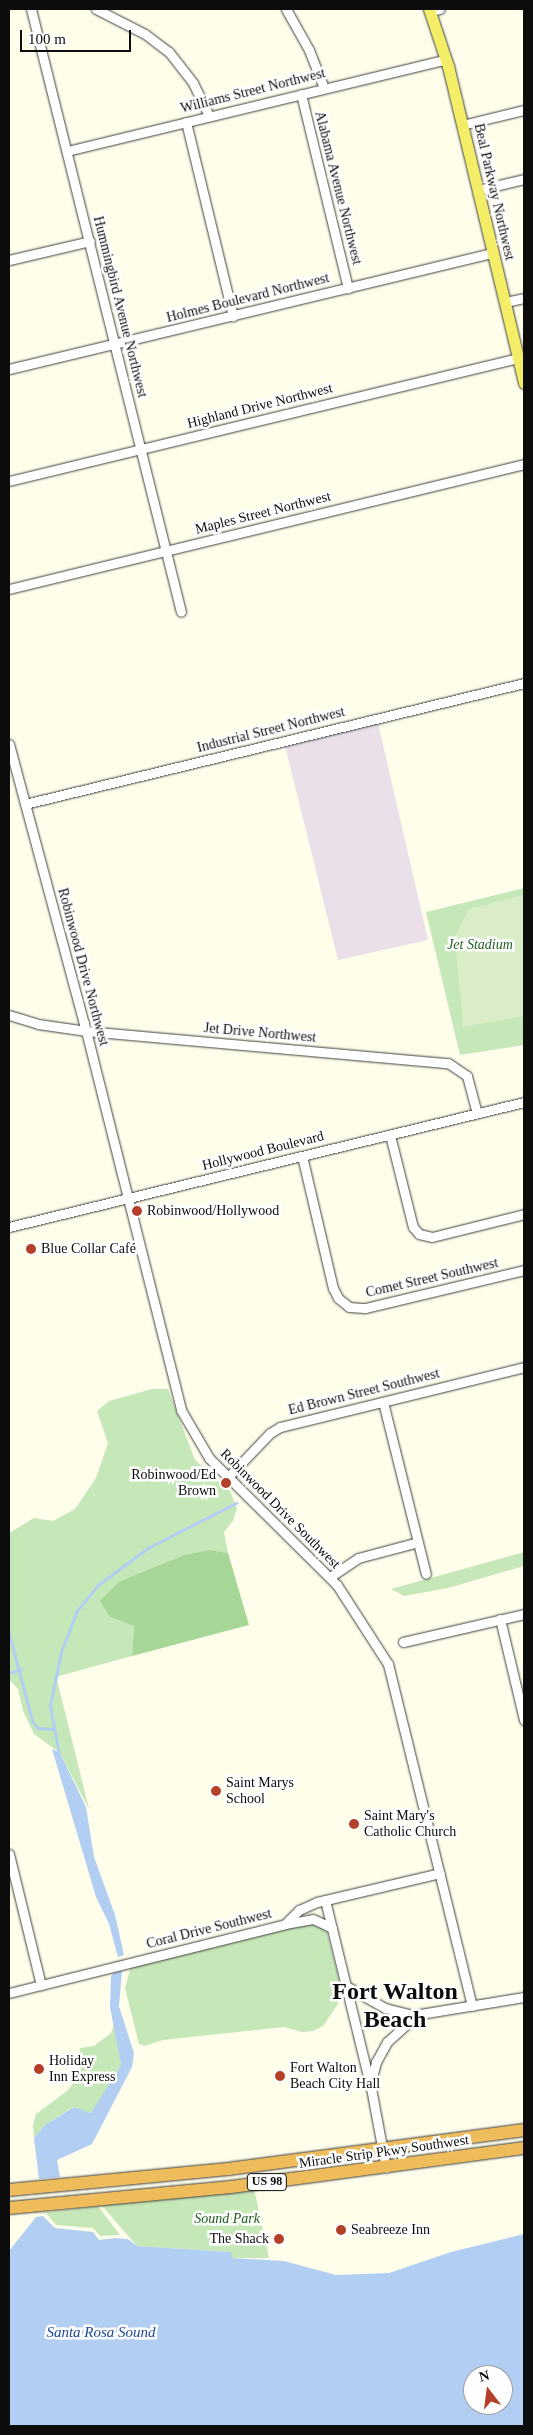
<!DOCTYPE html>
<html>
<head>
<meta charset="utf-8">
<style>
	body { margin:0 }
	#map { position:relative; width:533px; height:2435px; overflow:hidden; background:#fefeeb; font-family:Georgia,serif }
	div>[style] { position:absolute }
	.industrial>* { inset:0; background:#ebe0ea }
	.green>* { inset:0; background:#c6e7b7 }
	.forest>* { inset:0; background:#a7d797 }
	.pitch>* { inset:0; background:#d9eec8 }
	.water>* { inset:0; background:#b2cef3 }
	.stream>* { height:2.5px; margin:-1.25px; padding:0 1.25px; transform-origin:1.25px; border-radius:1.25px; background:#b2cef3 }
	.roads { filter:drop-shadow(0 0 1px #3f3f3f) drop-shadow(0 0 1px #3f3f3f) }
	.minor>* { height:9px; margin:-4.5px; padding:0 4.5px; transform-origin:4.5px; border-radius:4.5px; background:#fff }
	.major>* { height:11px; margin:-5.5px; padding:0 5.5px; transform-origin:5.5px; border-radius:5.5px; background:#f3ed67 }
	.highway>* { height:12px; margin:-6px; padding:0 6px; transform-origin:6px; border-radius:6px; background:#eebc5a }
	.dots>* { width:14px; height:14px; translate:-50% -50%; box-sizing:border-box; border:2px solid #fff; border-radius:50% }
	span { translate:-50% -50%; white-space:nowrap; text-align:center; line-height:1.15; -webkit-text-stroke:5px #fff; paint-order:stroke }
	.shield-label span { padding:1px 4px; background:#fff; border:1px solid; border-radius:4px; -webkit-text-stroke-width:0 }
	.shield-label { font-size:12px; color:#0c0c0c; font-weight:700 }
	.street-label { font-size:14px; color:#0c0c0c }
	.park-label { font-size:14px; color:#20601f; font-style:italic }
	.poi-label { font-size:14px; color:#0c0c0c }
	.left { translate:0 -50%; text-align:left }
	.right { translate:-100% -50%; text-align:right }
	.water-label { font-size:15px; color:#1b4898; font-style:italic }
	.town-label { font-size:24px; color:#0c0c0c; font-weight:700 }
	.frame { position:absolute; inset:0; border:10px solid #0c0c0c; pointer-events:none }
	.north { position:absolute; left:463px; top:2365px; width:50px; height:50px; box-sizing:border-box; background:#fff; border:1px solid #9e9e9e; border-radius:50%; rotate:345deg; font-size:14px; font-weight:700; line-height:20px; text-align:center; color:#0c0c0c }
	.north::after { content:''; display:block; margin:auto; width:18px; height:22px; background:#b5402a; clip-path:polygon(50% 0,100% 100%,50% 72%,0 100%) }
	.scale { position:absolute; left:20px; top:30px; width:111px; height:22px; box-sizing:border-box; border:2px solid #0c0c0c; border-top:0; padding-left:6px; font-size:15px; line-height:18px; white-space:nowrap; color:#0c0c0c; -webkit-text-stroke:4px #fff; paint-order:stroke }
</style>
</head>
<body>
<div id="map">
	<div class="industrial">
		<i style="clip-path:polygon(378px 723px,428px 940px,338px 960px,285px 746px)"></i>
	</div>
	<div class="green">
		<i style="clip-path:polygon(524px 888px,524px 1045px,460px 1055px,426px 912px)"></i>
		<i style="clip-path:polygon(152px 1389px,168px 1389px,195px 1460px,230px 1491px,237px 1508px,233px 1521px,224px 1532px,228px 1553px,209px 1550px,184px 1555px,120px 1581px,110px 1617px,134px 1626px,132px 1656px,59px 1676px,57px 1680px,89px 1809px,60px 1753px,34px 1734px,23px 1711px,18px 1689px,9px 1679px,9px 1533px,34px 1518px,53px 1521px,75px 1509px,96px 1478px,108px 1443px,97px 1411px,109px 1401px)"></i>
		<i style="clip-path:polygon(524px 1552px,524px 1566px,448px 1588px,404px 1596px,391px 1589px)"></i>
		<i style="clip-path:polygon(303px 1923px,314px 1923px,327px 1932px,341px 1987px,338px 2004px,323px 2026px,313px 2031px,302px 2032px,284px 2027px,163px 2040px,145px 2046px,139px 2044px,125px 1988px,131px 1966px)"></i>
		<i style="clip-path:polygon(115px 2022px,121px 2065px,95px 2108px,91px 2113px,73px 2107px,45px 2125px,34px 2138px,33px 2125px,36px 2114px,67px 2091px,80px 2075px,80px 2048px,94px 2046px,111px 2033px)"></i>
		<i style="clip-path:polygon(253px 2184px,269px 2258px,232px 2258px,230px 2252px,137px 2246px,97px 2200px)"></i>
		<i style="clip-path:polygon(98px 2206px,120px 2235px,100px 2236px,93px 2228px,56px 2225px,46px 2213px,33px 2214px)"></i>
	</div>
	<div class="forest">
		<i style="clip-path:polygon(209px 1550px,228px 1553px,249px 1625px,132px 1656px,134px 1626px,110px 1617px,100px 1601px,120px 1581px,184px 1555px)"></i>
	</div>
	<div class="pitch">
		<i style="clip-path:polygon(524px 895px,524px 1016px,463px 1027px,455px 937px,469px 909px)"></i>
	</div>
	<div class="water">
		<i style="clip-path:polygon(52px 1749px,60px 1753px,86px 1807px,94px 1857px,115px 1915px,124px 1955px,118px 1957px,109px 1924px,96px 1897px)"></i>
		<i style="clip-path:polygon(122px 1971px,119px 2006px,134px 2053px,132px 2067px,92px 2144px,57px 2160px,60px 2177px,39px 2179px,34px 2138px,45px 2125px,74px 2107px,91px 2113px,121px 2065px,110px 2007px,111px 1977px,113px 1973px)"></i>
		<i style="clip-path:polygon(evenodd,43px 2216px,55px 2228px,93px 2232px,99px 2240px,115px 2238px,128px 2239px,137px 2246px,231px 2252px,232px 2258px,284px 2261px,336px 2275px,389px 2273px,451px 2252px,524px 2234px,524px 2426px,9px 2426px,9px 2251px,36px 2217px,43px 2216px,473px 2375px,503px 2375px,503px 2405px,473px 2405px,473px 2375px)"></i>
	</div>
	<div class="stream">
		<i style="left:9px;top:1632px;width:93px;rotate:75.1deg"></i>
		<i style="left:33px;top:1722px;width:8px;rotate:50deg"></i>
		<i style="left:38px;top:1728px;width:15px;rotate:4deg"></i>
		<i style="left:9px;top:1673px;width:13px;rotate:-18deg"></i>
		<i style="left:59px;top:1755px;width:50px;rotate:-100.4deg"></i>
		<i style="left:50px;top:1706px;width:55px;rotate:-78.5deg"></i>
		<i style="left:61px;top:1652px;width:44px;rotate:-68.7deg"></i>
		<i style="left:77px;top:1611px;width:33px;rotate:-51deg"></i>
		<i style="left:98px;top:1585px;width:62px;rotate:-36.5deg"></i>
		<i style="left:148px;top:1548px;width:99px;rotate:-27.1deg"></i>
	</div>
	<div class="roads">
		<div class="minor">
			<i style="left:31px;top:9px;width:621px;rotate:76.03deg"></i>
			<i style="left:96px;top:9px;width:55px;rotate:27deg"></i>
			<i style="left:145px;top:34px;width:30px;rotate:37deg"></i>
			<i style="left:169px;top:52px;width:39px;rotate:52deg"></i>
			<i style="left:193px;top:83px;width:37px;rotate:64deg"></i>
			<i style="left:286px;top:9px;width:47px;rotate:60.7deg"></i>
			<i style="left:309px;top:50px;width:41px;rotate:68.5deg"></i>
			<i style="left:431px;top:11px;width:9px;rotate:-13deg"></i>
			<i style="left:301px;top:94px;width:200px;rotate:76.4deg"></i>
			<i style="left:186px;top:122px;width:200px;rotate:76.4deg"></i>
			<i style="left:462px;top:125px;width:64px;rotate:-13.6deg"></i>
			<i style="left:67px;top:151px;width:390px;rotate:-13.6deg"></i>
			<i style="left:478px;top:190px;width:47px;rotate:-13.4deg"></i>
			<i style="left:9px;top:260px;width:83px;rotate:-13.2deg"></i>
			<i style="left:505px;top:302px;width:19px;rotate:-12deg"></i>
			<i style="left:9px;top:369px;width:498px;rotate:-13.5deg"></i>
			<i style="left:9px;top:481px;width:524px;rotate:-13.59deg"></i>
			<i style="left:9px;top:589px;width:530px;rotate:-13.64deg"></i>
			<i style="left:9px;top:744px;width:289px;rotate:75deg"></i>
			<i style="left:84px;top:1023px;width:399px;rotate:75.9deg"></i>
			<i style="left:181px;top:1410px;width:56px;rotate:59.7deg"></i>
			<i style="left:209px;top:1458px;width:180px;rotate:44.8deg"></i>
			<i style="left:337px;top:1585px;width:94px;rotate:57.2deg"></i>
			<i style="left:388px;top:1664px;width:352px;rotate:76.2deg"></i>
			<i style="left:25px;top:804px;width:513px;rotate:-13.63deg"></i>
			<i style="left:9px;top:1015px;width:30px;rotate:17deg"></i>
			<i style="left:38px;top:1024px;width:49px;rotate:8.3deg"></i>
			<i style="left:86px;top:1031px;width:363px;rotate:5.1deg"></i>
			<i style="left:448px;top:1063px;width:23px;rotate:34deg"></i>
			<i style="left:467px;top:1076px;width:38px;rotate:75deg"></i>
			<i style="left:390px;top:1135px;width:95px;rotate:76deg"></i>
			<i style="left:413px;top:1227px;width:9px;rotate:49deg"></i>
			<i style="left:419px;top:1234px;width:13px;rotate:13deg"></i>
			<i style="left:432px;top:1237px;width:95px;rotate:-14deg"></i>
			<i style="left:302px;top:1156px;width:136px;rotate:76.8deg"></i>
			<i style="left:333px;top:1288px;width:11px;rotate:63deg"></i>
			<i style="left:338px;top:1298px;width:14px;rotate:39deg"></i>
			<i style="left:349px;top:1307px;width:16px;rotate:4deg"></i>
			<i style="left:365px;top:1308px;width:163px;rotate:-13.4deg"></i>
			<i style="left:9px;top:1227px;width:530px;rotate:-13.64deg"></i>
			<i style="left:383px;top:1402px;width:177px;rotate:76deg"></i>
			<i style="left:228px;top:1477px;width:61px;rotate:-46.3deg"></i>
			<i style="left:270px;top:1433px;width:12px;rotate:-31deg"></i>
			<i style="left:280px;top:1427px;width:251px;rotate:-13.8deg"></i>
			<i style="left:330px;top:1577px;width:34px;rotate:-34deg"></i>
			<i style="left:358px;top:1558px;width:62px;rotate:-14.9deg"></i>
			<i style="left:500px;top:1619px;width:104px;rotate:76.6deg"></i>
			<i style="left:403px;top:1642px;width:124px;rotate:-13deg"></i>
			<i style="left:9px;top:1854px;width:135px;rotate:76.3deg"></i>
			<i style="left:325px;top:1900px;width:194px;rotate:76.3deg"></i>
			<i style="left:371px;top:2088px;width:81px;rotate:79.4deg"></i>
			<i style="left:285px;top:1924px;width:28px;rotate:-10deg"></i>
			<i style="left:313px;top:1919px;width:21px;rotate:25deg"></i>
			<i style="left:346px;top:1986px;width:45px;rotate:29.4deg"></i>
			<i style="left:385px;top:2008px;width:30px;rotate:14deg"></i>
			<i style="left:414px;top:2015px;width:111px;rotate:-9.3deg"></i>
			<i style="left:9px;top:1993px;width:284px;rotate:-14deg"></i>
			<i style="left:285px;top:1924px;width:20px;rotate:-45deg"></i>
			<i style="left:299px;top:1910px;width:20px;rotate:-24deg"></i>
			<i style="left:317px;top:1902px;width:126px;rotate:-13.3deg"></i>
			<i style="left:371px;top:2082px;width:21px;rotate:-76deg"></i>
			<i style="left:376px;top:2062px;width:23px;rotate:-61deg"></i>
			<i style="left:387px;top:2042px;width:28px;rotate:-42deg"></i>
			<i style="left:408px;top:2023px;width:14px;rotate:-25deg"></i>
		</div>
		<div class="major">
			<i style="left:429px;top:9px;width:60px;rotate:71.6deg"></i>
			<i style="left:448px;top:66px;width:326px;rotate:76.5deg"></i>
		</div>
		<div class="highway">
			<i style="left:9px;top:2190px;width:220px;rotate:-5.5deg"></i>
			<i style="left:228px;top:2169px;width:299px;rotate:-7.5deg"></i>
			<i style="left:9px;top:2208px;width:223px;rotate:-5.4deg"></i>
			<i style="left:231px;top:2187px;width:296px;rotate:-7.6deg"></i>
		</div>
	</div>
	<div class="dots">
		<i style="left:137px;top:1211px;background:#b5402a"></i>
		<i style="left:31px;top:1249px;background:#b5402a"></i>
		<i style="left:226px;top:1483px;background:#b5402a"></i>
		<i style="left:216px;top:1791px;background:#b5402a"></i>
		<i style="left:354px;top:1824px;background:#b5402a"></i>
		<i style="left:39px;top:2069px;background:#b5402a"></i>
		<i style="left:280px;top:2076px;background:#b5402a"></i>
		<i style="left:341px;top:2230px;background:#b5402a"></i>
		<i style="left:279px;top:2239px;background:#b5402a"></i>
	</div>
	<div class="shield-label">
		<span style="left:267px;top:2182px">US 98</span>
	</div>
	<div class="street-label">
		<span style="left:253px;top:91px;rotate:-14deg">Williams Street Northwest</span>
		<span style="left:338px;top:188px;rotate:76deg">Alabama Avenue Northwest</span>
		<span style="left:494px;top:192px;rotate:77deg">Beal Parkway Northwest</span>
		<span style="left:248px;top:298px;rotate:-14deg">Holmes Boulevard Northwest</span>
		<span style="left:120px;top:307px;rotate:76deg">Hummingbird Avenue Northwest</span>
		<span style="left:260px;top:406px;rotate:-14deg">Highland Drive Northwest</span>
		<span style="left:263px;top:513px;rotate:-14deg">Maples Street Northwest</span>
		<span style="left:271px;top:730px;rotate:-14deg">Industrial Street Northwest</span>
		<span style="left:83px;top:967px;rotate:75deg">Robinwood Drive Northwest</span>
		<span style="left:260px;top:1033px;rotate:5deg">Jet Drive Northwest</span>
		<span style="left:263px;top:1151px;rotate:-14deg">Hollywood Boulevard</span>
		<span style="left:432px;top:1278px;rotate:-13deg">Comet Street Southwest</span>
		<span style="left:364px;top:1392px;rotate:-14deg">Ed Brown Street Southwest</span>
		<span style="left:280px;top:1509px;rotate:45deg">Robinwood Drive Southwest</span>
		<span style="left:209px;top:1929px;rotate:-14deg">Coral Drive Southwest</span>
		<span style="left:384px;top:2152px;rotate:-8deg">Miracle Strip Pkwy Southwest</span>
	</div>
	<div class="park-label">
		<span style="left:480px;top:945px">Jet Stadium</span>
		<span style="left:227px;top:2219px">Sound Park</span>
	</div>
	<div class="poi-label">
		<span class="left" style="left:147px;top:1211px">Robinwood/Hollywood</span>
		<span class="left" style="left:41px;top:1249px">Blue Collar Café</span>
		<span class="right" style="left:216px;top:1483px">Robinwood/Ed<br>Brown</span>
		<span class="left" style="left:226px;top:1791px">Saint Marys<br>School</span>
		<span class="left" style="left:364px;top:1824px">Saint Mary's<br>Catholic Church</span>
		<span class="left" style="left:49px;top:2069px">Holiday<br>Inn Express</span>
		<span class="left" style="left:290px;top:2076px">Fort Walton<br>Beach City Hall</span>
		<span class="left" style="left:351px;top:2230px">Seabreeze Inn</span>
		<span class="right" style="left:269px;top:2239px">The Shack</span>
	</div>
	<div class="water-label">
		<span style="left:101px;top:2333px">Santa Rosa Sound</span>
	</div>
	<div class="town-label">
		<span style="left:395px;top:2006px">Fort Walton<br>Beach</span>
	</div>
	<div class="frame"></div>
	<div class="north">N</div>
	<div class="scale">100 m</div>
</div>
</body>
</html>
